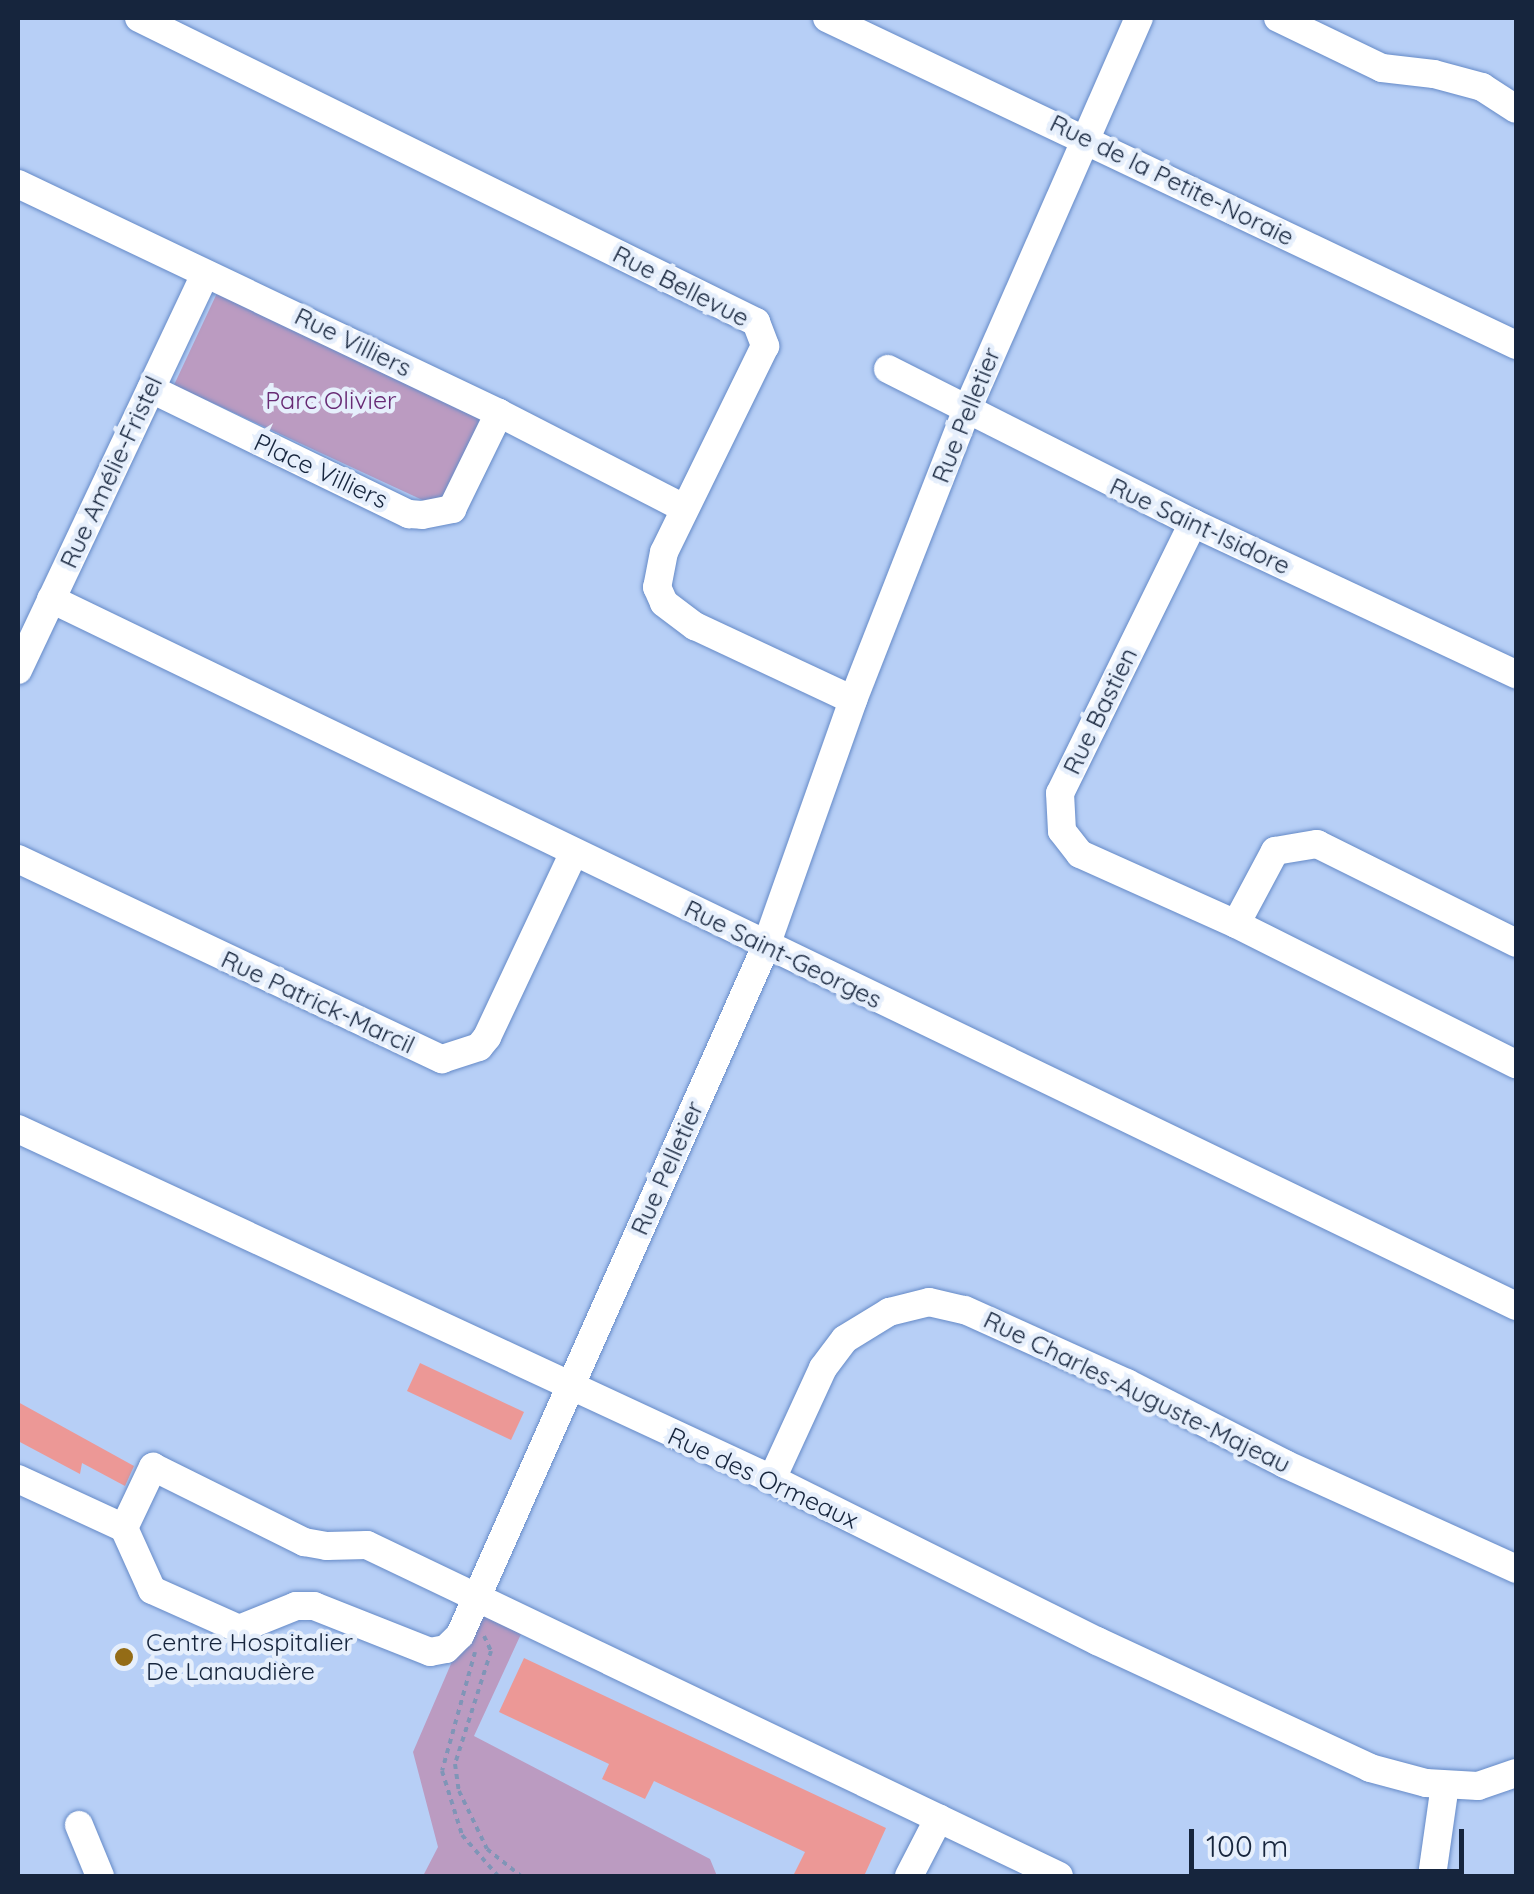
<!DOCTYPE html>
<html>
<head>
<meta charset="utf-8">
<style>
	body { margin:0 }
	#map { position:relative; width:1534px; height:1894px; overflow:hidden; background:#b7cff6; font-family:Quicksand,sans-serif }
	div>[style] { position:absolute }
	.green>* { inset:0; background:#bb9bc1 }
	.building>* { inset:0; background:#ec9896 }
	.path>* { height:4px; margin-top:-2px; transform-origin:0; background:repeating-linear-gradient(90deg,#8095b7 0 5px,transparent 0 10px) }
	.roads { filter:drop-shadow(0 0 2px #658ac7) drop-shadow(0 0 2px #658ac7) }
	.minor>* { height:28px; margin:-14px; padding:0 14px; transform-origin:14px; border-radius:14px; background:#fff }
	.dots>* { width:28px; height:28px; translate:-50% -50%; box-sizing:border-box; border:5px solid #e6effc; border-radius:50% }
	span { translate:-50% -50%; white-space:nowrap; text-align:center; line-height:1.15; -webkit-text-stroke:9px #e6effc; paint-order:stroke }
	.street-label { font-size:25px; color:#16253d }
	.park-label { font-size:25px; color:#672a74 }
	.poi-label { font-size:25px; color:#16253d }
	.left { translate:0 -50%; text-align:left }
	.frame { position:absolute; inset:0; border:20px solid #16253d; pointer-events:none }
	.scale { position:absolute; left:1189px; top:1829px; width:275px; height:45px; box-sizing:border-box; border:5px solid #16253d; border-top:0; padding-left:12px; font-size:30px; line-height:35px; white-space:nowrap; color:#16253d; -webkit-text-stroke:8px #e6effc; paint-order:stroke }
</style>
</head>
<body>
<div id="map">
	<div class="green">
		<i style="clip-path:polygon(218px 291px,487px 415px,444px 510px,174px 385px)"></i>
		<i style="clip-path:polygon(479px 1599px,527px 1621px,474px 1736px,710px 1859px,717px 1876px,423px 1876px,438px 1847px,413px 1752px)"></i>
	</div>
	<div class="building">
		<i style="clip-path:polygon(420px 1363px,524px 1412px,511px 1440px,407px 1391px)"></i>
		<i style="clip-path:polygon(18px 1402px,134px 1466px,125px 1486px,82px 1463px,80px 1474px,18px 1441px)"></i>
		<i style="clip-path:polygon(524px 1658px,886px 1828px,864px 1876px,793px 1876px,805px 1852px,654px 1781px,645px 1799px,602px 1779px,609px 1764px,499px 1712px)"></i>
	</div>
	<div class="path">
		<i style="left:484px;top:1636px;width:17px;rotate:65deg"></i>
		<i style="left:491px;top:1651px;width:119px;rotate:107.7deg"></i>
		<i style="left:455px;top:1764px;width:27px;rotate:82deg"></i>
		<i style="left:459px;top:1791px;width:64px;rotate:64.2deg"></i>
		<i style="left:487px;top:1849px;width:43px;rotate:38.5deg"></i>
		<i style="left:475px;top:1652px;width:123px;rotate:105.5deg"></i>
		<i style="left:442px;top:1771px;width:67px;rotate:72.6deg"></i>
		<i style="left:462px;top:1835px;width:55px;rotate:48.7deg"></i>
	</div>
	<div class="roads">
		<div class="minor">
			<i style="left:139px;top:18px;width:688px;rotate:26.23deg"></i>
			<i style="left:756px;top:322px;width:26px;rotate:69deg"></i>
			<i style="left:765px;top:346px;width:229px;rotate:116.1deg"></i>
			<i style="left:664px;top:552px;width:36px;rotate:101deg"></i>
			<i style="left:657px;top:587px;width:17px;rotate:66deg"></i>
			<i style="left:664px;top:603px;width:39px;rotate:37deg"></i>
			<i style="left:695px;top:626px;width:174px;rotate:25.1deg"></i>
			<i style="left:827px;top:18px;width:763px;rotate:25.39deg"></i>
			<i style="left:1278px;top:18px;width:115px;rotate:25.7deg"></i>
			<i style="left:1382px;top:68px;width:52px;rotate:6.6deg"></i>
			<i style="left:1434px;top:74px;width:50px;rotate:15.2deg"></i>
			<i style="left:1482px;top:87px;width:40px;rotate:32.9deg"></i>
			<i style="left:18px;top:184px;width:533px;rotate:25.46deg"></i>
			<i style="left:499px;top:413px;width:208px;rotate:27.2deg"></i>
			<i style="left:888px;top:369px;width:342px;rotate:26.8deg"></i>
			<i style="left:1193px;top:523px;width:357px;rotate:25.1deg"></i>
			<i style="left:151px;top:389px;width:287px;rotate:25.9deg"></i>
			<i style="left:409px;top:514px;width:13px;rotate:4deg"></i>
			<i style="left:422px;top:515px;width:31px;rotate:-11deg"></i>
			<i style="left:452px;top:509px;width:107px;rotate:-63.9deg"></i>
			<i style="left:1193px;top:523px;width:301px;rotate:116.2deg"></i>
			<i style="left:1060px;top:793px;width:38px;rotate:87deg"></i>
			<i style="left:1062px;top:831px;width:29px;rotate:52deg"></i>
			<i style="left:1080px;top:854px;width:171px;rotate:24.2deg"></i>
			<i style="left:1236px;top:924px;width:313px;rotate:26.6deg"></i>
			<i style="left:51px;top:599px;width:1627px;rotate:25.76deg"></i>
			<i style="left:18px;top:670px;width:438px;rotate:-64.7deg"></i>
			<i style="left:18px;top:859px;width:469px;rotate:25.3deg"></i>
			<i style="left:442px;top:1059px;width:39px;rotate:-18deg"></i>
			<i style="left:479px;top:1047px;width:13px;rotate:-51deg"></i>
			<i style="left:487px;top:1037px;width:204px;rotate:-64.8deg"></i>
			<i style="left:1236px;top:924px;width:83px;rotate:-61.9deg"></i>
			<i style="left:1275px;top:851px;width:43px;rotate:-9.5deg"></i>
			<i style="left:1317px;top:844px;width:222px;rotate:26.4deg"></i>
			<i style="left:18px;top:1129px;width:831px;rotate:24.9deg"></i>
			<i style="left:772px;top:1479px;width:363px;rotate:26.5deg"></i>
			<i style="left:1097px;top:1641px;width:301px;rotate:24.9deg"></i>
			<i style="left:1370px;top:1768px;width:58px;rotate:15deg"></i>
			<i style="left:1426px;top:1783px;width:52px;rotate:3.3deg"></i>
			<i style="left:1478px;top:1786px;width:40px;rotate:-18.9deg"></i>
			<i style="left:18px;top:1479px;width:117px;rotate:24.8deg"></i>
			<i style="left:124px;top:1528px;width:68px;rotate:65.7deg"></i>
			<i style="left:152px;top:1590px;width:95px;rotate:24.1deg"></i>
			<i style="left:239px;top:1629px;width:61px;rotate:-22deg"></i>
			<i style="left:296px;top:1606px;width:18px"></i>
			<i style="left:314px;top:1606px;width:125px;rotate:21.6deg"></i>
			<i style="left:430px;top:1652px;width:16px;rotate:-11deg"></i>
			<i style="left:446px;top:1649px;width:20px;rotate:-45deg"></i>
			<i style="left:460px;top:1635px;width:754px;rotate:-66.05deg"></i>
			<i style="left:766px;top:946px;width:261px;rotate:-70.5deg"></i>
			<i style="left:853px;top:700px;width:309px;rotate:-68.6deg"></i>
			<i style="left:966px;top:412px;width:430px;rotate:-66.3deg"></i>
			<i style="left:772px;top:1479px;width:122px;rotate:-65.3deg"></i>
			<i style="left:823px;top:1368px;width:36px;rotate:-53deg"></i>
			<i style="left:845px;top:1339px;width:52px;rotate:-31.5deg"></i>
			<i style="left:889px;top:1312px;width:41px;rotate:-14deg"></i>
			<i style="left:929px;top:1302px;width:37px;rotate:13deg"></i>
			<i style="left:965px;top:1310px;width:178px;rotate:24.3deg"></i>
			<i style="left:1127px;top:1383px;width:178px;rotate:27.1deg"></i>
			<i style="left:1285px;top:1464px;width:254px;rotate:24.4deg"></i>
			<i style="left:124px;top:1528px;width:68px;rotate:-64.6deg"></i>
			<i style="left:153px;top:1467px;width:169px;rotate:26.4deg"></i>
			<i style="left:304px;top:1542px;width:23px;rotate:10deg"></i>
			<i style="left:327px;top:1546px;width:40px;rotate:-1.4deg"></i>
			<i style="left:367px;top:1545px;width:767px;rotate:25.56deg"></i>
			<i style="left:79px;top:1825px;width:55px;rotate:67.6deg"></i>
			<i style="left:909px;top:1876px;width:65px;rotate:-62.7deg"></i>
			<i style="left:1432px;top:1876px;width:92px;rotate:-81.9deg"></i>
		</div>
	</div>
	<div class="dots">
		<i style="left:124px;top:1657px;background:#946c16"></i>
	</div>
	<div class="street-label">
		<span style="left:1172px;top:180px;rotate:26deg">Rue de la Petite-Noraie</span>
		<span style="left:681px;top:286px;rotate:27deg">Rue Bellevue</span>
		<span style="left:353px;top:342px;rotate:26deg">Rue Villiers</span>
		<span style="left:966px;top:415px;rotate:-68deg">Rue Pelletier</span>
		<span style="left:321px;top:471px;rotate:25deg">Place Villiers</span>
		<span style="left:111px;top:472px;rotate:-65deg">Rue Amélie-Fristel</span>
		<span style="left:1200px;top:526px;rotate:25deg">Rue Saint-Isidore</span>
		<span style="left:1100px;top:711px;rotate:-64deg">Rue Bastien</span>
		<span style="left:783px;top:954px;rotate:26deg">Rue Saint-Georges</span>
		<span style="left:318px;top:1002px;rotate:25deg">Rue Patrick-Marcil</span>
		<span style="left:667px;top:1168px;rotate:-66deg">Rue Pelletier</span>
		<span style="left:1137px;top:1392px;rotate:26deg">Rue Charles-Auguste-Majeau</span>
		<span style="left:763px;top:1478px;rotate:25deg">Rue des Ormeaux</span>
	</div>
	<div class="park-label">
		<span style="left:331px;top:400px">Parc Olivier</span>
	</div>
	<div class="poi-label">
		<span class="left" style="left:146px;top:1657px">Centre Hospitalier<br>De Lanaudière</span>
	</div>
	<div class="frame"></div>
	<div class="scale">100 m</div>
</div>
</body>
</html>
